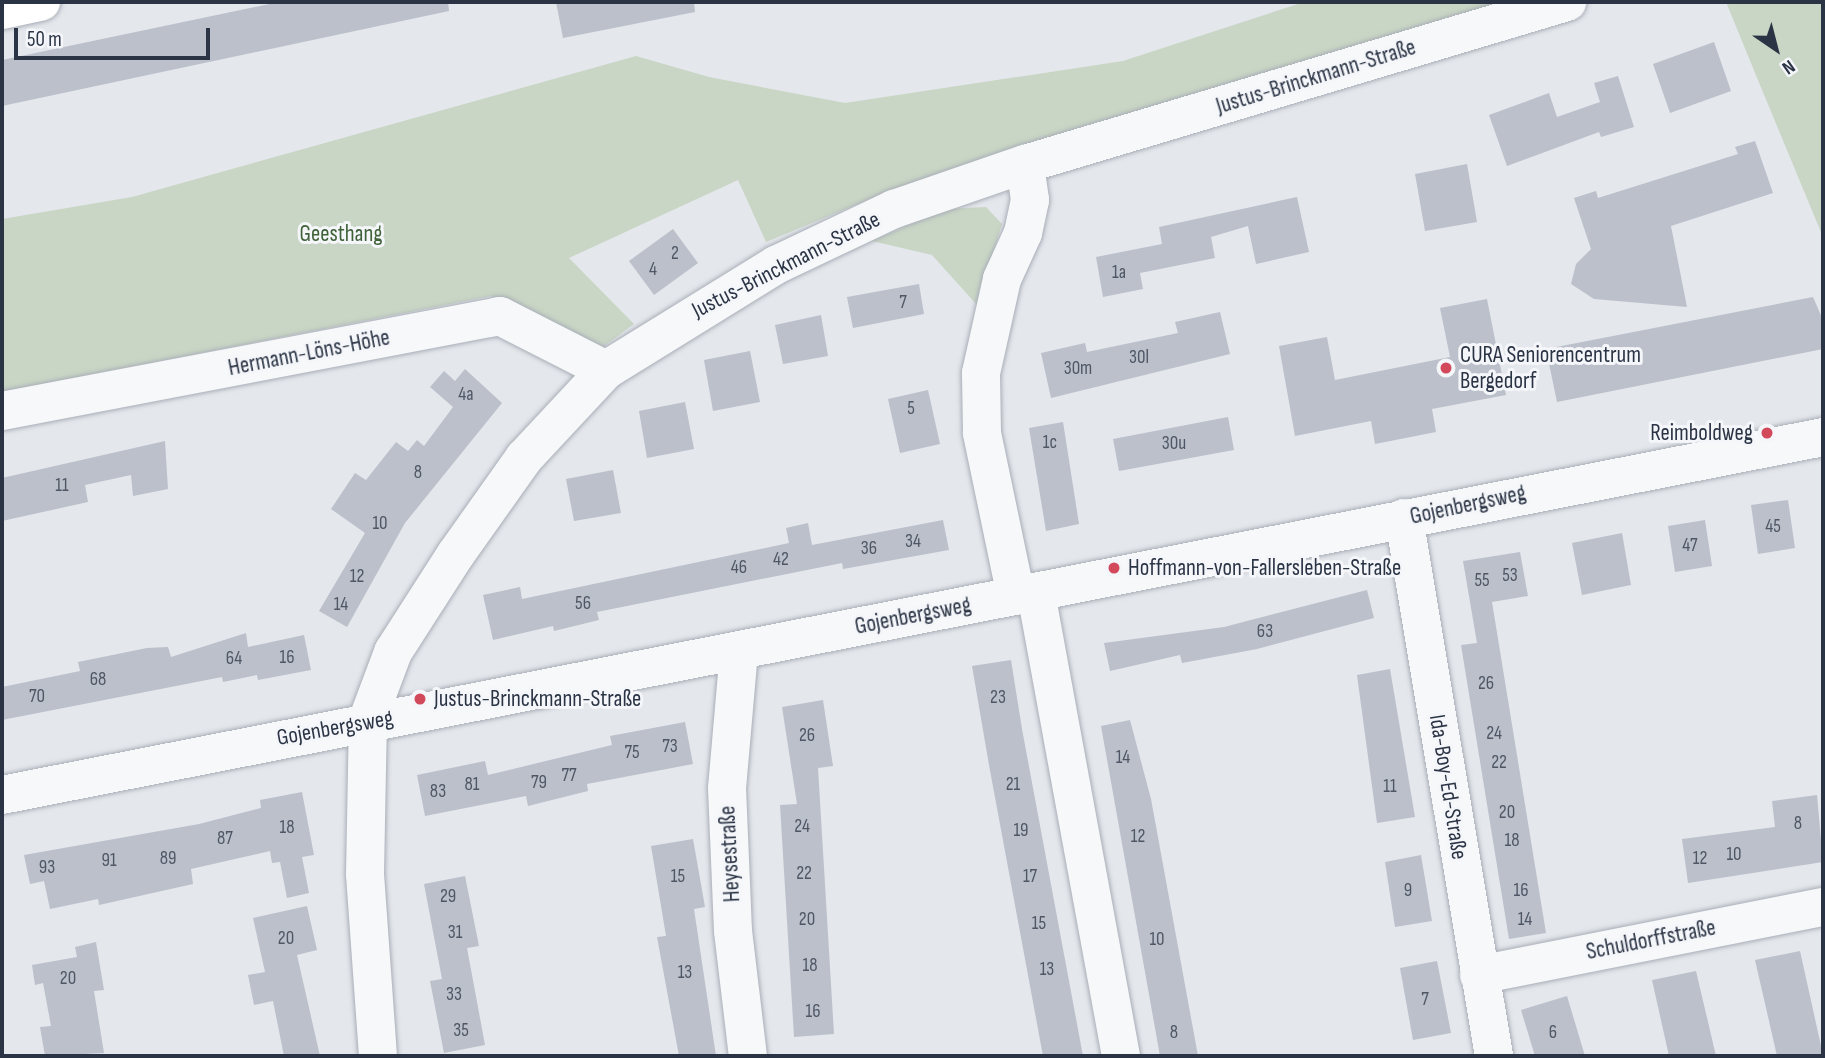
<!DOCTYPE html>
<html>
<head>
<meta charset="utf-8">
<style>
	body { margin:0 }
	#map { position:relative; width:1825px; height:1058px; overflow:hidden; background:#e4e7ec; font-family:"Sofia Sans Condensed",sans-serif }
	div>[style] { position:absolute }
	.green>* { inset:0; background:#c9d6c5 }
	.building>* { inset:0; background:#bbc0ca }
	.roads { filter:drop-shadow(0 0 2px #a9aeb7) drop-shadow(0 0 2px #a9aeb7) }
	.minor>* { height:38px; margin:-19px; padding:0 19px; transform-origin:19px; border-radius:19px; background:#f7f8fa }
	.major>* { height:38px; margin:-19px; padding:0 19px; transform-origin:19px; border-radius:19px; background:#fff }
	.dots>* { width:19px; height:19px; translate:-50% -50%; box-sizing:border-box; border:4px solid #f4f6f9; border-radius:50% }
	span { translate:-50% -50%; white-space:nowrap; text-align:center; line-height:1.15; -webkit-text-stroke:6px #f4f6f9; paint-order:stroke }
	.number-label { font-size:19px; color:#4f5766 }
	.number-label span { -webkit-text-stroke-width:0 }
	.street-label { font-size:23px; color:#2b3445 }
	.park-label { font-size:23px; color:#3f6138 }
	.poi-label { font-size:23px; color:#2b3445 }
	.left { translate:0 -50%; text-align:left }
	.right { translate:-100% -50%; text-align:right }
	.frame { position:absolute; inset:0; border:4px solid #2b3445; pointer-events:none }
	.north { position:absolute; left:1741px; top:14px; width:70px; height:70px; -webkit-text-stroke:5px #f4f6f9; paint-order:stroke; rotate:145deg; font-size:19px; font-weight:700; line-height:28px; text-align:center; color:#2b3445 }
	.north::after { content:''; display:block; margin:auto; width:24px; height:32px; background:#2b3445; clip-path:polygon(50% 0,100% 100%,50% 72%,0 100%) }
	.scale { position:absolute; left:14px; top:28px; width:196px; height:32px; box-sizing:border-box; border:4px solid #2b3445; border-top:0; padding-left:9px; font-size:21px; line-height:24px; white-space:nowrap; color:#2b3445; -webkit-text-stroke:5px #f4f6f9; paint-order:stroke }
</style>
</head>
<body>
<div id="map">
	<div class="green">
		<i style="clip-path:polygon(1304px 2px,1507px 2px,889px 191px,766px 242px,738px 180px,569px 258px,634px 324px,600px 349px,491px 296px,2px 392px,2px 219px,132px 197px,636px 56px,709px 77px,845px 103px,1123px 61px)"></i>
		<i style="clip-path:polygon(1726px 2px,1823px 2px,1823px 237px,1760px 85px)"></i>
		<i style="clip-path:polygon(986px 207px,1002px 224px,977px 305px,932px 255px,872px 241px,944px 209px)"></i>
	</div>
	<div class="building">
		<i style="clip-path:polygon(279px 2px,448px 2px,449px 11px,2px 106px,2px 60px)"></i>
		<i style="clip-path:polygon(556px 2px,694px 2px,695px 12px,563px 38px)"></i>
		<i style="clip-path:polygon(1714px 42px,1731px 91px,1670px 113px,1653px 64px)"></i>
		<i style="clip-path:polygon(1618px 76px,1634px 127px,1601px 137px,1599px 132px,1507px 166px,1489px 115px,1549px 93px,1557px 117px,1600px 102px,1594px 83px)"></i>
		<i style="clip-path:polygon(1755px 141px,1773px 193px,1671px 226px,1687px 307px,1594px 299px,1571px 284px,1576px 264px,1591px 249px,1574px 198px,1596px 191px,1598px 198px,1738px 154px,1735px 147px)"></i>
		<i style="clip-path:polygon(1467px 164px,1477px 222px,1425px 231px,1415px 174px)"></i>
		<i style="clip-path:polygon(1297px 197px,1309px 252px,1256px 264px,1248px 226px,1211px 237px,1215px 258px,1140px 273px,1143px 289px,1103px 297px,1096px 257px,1162px 244px,1159px 227px)"></i>
		<i style="clip-path:polygon(673px 229px,698px 263px,654px 295px,629px 261px)"></i>
		<i style="clip-path:polygon(919px 284px,924px 314px,853px 328px,847px 297px)"></i>
		<i style="clip-path:polygon(1813px 297px,1823px 320px,1823px 349px,1557px 402px,1546px 349px)"></i>
		<i style="clip-path:polygon(1487px 299px,1506px 395px,1432px 409px,1436px 432px,1375px 444px,1371px 421px,1295px 436px,1279px 346px,1327px 337px,1335px 380px,1450px 357px,1440px 308px)"></i>
		<i style="clip-path:polygon(1220px 312px,1230px 354px,1051px 398px,1041px 353px,1085px 343px,1087px 352px,1178px 333px,1175px 322px)"></i>
		<i style="clip-path:polygon(821px 315px,828px 356px,783px 364px,775px 325px)"></i>
		<i style="clip-path:polygon(750px 351px,760px 402px,713px 411px,704px 360px)"></i>
		<i style="clip-path:polygon(465px 369px,502px 403px,405px 523px,347px 627px,319px 611px,365px 533px,331px 509px,355px 473px,366px 480px,396px 442px,408px 451px,417px 440px,424px 446px,453px 407px,430px 387px,444px 371px,455px 381px)"></i>
		<i style="clip-path:polygon(928px 390px,940px 444px,900px 453px,888px 399px)"></i>
		<i style="clip-path:polygon(685px 402px,694px 449px,647px 458px,639px 411px)"></i>
		<i style="clip-path:polygon(1228px 417px,1234px 450px,1119px 471px,1113px 439px)"></i>
		<i style="clip-path:polygon(1063px 422px,1079px 524px,1046px 531px,1029px 428px)"></i>
		<i style="clip-path:polygon(165px 441px,168px 489px,133px 496px,131px 475px,85px 485px,88px 502px,2px 521px,2px 478px)"></i>
		<i style="clip-path:polygon(613px 470px,621px 513px,574px 521px,566px 479px)"></i>
		<i style="clip-path:polygon(1788px 500px,1795px 548px,1758px 554px,1751px 505px)"></i>
		<i style="clip-path:polygon(943px 520px,949px 550px,843px 569px,842px 563px,597px 612px,599px 620px,554px 631px,553px 626px,493px 640px,483px 595px,520px 587px,522px 599px,789px 543px,786px 528px,808px 523px,812px 545px)"></i>
		<i style="clip-path:polygon(1705px 520px,1712px 566px,1675px 572px,1668px 526px)"></i>
		<i style="clip-path:polygon(1622px 533px,1631px 585px,1582px 595px,1572px 543px)"></i>
		<i style="clip-path:polygon(1520px 552px,1528px 596px,1492px 602px,1546px 933px,1509px 939px,1461px 645px,1477px 643px,1463px 561px)"></i>
		<i style="clip-path:polygon(1367px 590px,1374px 618px,1257px 649px,1182px 663px,1180px 655px,1110px 671px,1104px 643px,1224px 627px)"></i>
		<i style="clip-path:polygon(246px 633px,248px 647px,304px 635px,311px 670px,258px 680px,257px 675px,223px 682px,222px 677px,2px 720px,2px 687px,80px 671px,78px 662px,147px 648px,168px 647px,171px 657px)"></i>
		<i style="clip-path:polygon(1011px 660px,1022px 729px,1083px 1056px,1043px 1056px,989px 765px,972px 666px)"></i>
		<i style="clip-path:polygon(1390px 669px,1415px 817px,1377px 823px,1357px 675px)"></i>
		<i style="clip-path:polygon(823px 700px,833px 766px,818px 768px,834px 1034px,794px 1037px,780px 805px,797px 804px,782px 707px)"></i>
		<i style="clip-path:polygon(1130px 720px,1151px 799px,1198px 1056px,1160px 1056px,1101px 726px)"></i>
		<i style="clip-path:polygon(685px 722px,693px 764px,587px 784px,588px 791px,528px 806px,526px 796px,425px 816px,417px 775px,485px 761px,488px 775px,612px 745px,610px 736px)"></i>
		<i style="clip-path:polygon(302px 792px,314px 855px,302px 857px,309px 893px,287px 898px,280px 862px,272px 863px,270px 851px,191px 869px,193px 884px,99px 905px,98px 899px,50px 909px,44px 881px,30px 884px,24px 855px,199px 824px,261px 808px,260px 800px)"></i>
		<i style="clip-path:polygon(1817px 795px,1823px 862px,1688px 883px,1682px 839px,1775px 827px,1772px 801px)"></i>
		<i style="clip-path:polygon(693px 839px,705px 907px,694px 909px,716px 1056px,679px 1056px,657px 937px,666px 936px,651px 846px)"></i>
		<i style="clip-path:polygon(1421px 855px,1432px 921px,1395px 927px,1385px 862px)"></i>
		<i style="clip-path:polygon(465px 876px,479px 946px,467px 948px,485px 1045px,444px 1053px,430px 981px,442px 979px,424px 884px)"></i>
		<i style="clip-path:polygon(307px 906px,317px 950px,297px 955px,320px 1056px,284px 1056px,273px 1001px,254px 1005px,248px 975px,265px 972px,253px 918px)"></i>
		<i style="clip-path:polygon(96px 942px,104px 990px,94px 991px,104px 1053px,45px 1056px,40px 1027px,51px 1026px,43px 983px,35px 985px,32px 965px,77px 957px,75px 947px)"></i>
		<i style="clip-path:polygon(1800px 951px,1823px 1055px,1823px 1056px,1777px 1056px,1755px 960px)"></i>
		<i style="clip-path:polygon(1437px 961px,1451px 1033px,1413px 1040px,1400px 968px)"></i>
		<i style="clip-path:polygon(1696px 971px,1716px 1056px,1669px 1056px,1652px 980px)"></i>
		<i style="clip-path:polygon(1567px 996px,1585px 1056px,1535px 1056px,1521px 1010px)"></i>
	</div>
	<div class="roads">
		<div class="minor">
			<i style="left:2px;top:411px;width:507px;rotate:-10.8deg"></i>
			<i style="left:500px;top:316px;width:119px;rotate:27deg"></i>
			<i style="left:1404px;top:518px;width:545px;rotate:80.5deg"></i>
			<i style="left:1036px;top:593px;width:471px;rotate:79.6deg"></i>
			<i style="left:1016px;top:596px;width:167px;rotate:-101.8deg"></i>
			<i style="left:982px;top:433px;width:60px;rotate:-91deg"></i>
			<i style="left:981px;top:373px;width:96px;rotate:-77.4deg"></i>
			<i style="left:1002px;top:279px;width:51px;rotate:-65.5deg"></i>
			<i style="left:1023px;top:233px;width:34px;rotate:-78deg"></i>
			<i style="left:1030px;top:200px;width:36px;rotate:-98deg"></i>
			<i style="left:739px;top:651px;width:138px;rotate:95deg"></i>
			<i style="left:727px;top:788px;width:143px;rotate:87.6deg"></i>
			<i style="left:733px;top:931px;width:126px;rotate:83.2deg"></i>
			<i style="left:2px;top:795px;width:1856px;rotate:-11.12deg"></i>
			<i style="left:1479px;top:975px;width:351px;rotate:-11.2deg"></i>
			<i style="left:378px;top:1056px;width:182px;rotate:-94.1deg"></i>
			<i style="left:365px;top:874px;width:155px;rotate:-88.9deg"></i>
			<i style="left:368px;top:719px;width:72px;rotate:-69.5deg"></i>
			<i style="left:393px;top:652px;width:117px;rotate:-57.3deg"></i>
			<i style="left:456px;top:554px;width:118px;rotate:-54.7deg"></i>
			<i style="left:524px;top:458px;width:120px;rotate:-47deg"></i>
			<i style="left:606px;top:370px;width:200px;rotate:-31.7deg"></i>
			<i style="left:776px;top:265px;width:131px;rotate:-25.4deg"></i>
			<i style="left:894px;top:209px;width:139px;rotate:-19deg"></i>
			<i style="left:1025px;top:164px;width:566px;rotate:-16.64deg"></i>
		</div>
		<div class="major">
			<i style="left:2px;top:10px;width:40px;rotate:-12deg"></i>
		</div>
	</div>
	<div class="dots">
		<i style="left:1446px;top:368px;background:#d1495b"></i>
		<i style="left:1767px;top:433px;background:#d1495b"></i>
		<i style="left:1114px;top:568px;background:#d1495b"></i>
		<i style="left:420px;top:699px;background:#d1495b"></i>
	</div>
	<div class="number-label">
		<span style="left:675px;top:254px">2</span>
		<span style="left:653px;top:270px">4</span>
		<span style="left:1119px;top:273px">1a</span>
		<span style="left:903px;top:303px">7</span>
		<span style="left:1139px;top:358px">30l</span>
		<span style="left:1078px;top:369px">30m</span>
		<span style="left:466px;top:395px">4a</span>
		<span style="left:911px;top:409px">5</span>
		<span style="left:1050px;top:443px">1c</span>
		<span style="left:1174px;top:444px">30u</span>
		<span style="left:418px;top:473px">8</span>
		<span style="left:62px;top:486px">11</span>
		<span style="left:380px;top:524px">10</span>
		<span style="left:1773px;top:527px">45</span>
		<span style="left:913px;top:542px">34</span>
		<span style="left:1690px;top:546px">47</span>
		<span style="left:869px;top:549px">36</span>
		<span style="left:781px;top:560px">42</span>
		<span style="left:739px;top:568px">46</span>
		<span style="left:1510px;top:576px">53</span>
		<span style="left:357px;top:577px">12</span>
		<span style="left:1482px;top:581px">55</span>
		<span style="left:583px;top:604px">56</span>
		<span style="left:341px;top:605px">14</span>
		<span style="left:1265px;top:632px">63</span>
		<span style="left:287px;top:658px">16</span>
		<span style="left:234px;top:659px">64</span>
		<span style="left:98px;top:680px">68</span>
		<span style="left:1486px;top:684px">26</span>
		<span style="left:37px;top:697px">70</span>
		<span style="left:998px;top:698px">23</span>
		<span style="left:1494px;top:734px">24</span>
		<span style="left:807px;top:736px">26</span>
		<span style="left:670px;top:747px">73</span>
		<span style="left:632px;top:753px">75</span>
		<span style="left:1123px;top:758px">14</span>
		<span style="left:1499px;top:763px">22</span>
		<span style="left:569px;top:776px">77</span>
		<span style="left:539px;top:783px">79</span>
		<span style="left:472px;top:785px">81</span>
		<span style="left:1013px;top:785px">21</span>
		<span style="left:1390px;top:787px">11</span>
		<span style="left:438px;top:792px">83</span>
		<span style="left:1507px;top:813px">20</span>
		<span style="left:1798px;top:824px">8</span>
		<span style="left:802px;top:827px">24</span>
		<span style="left:287px;top:828px">18</span>
		<span style="left:1021px;top:831px">19</span>
		<span style="left:1138px;top:837px">12</span>
		<span style="left:225px;top:839px">87</span>
		<span style="left:1512px;top:841px">18</span>
		<span style="left:1734px;top:855px">10</span>
		<span style="left:168px;top:859px">89</span>
		<span style="left:1700px;top:859px">12</span>
		<span style="left:109px;top:861px">91</span>
		<span style="left:47px;top:868px">93</span>
		<span style="left:804px;top:874px">22</span>
		<span style="left:678px;top:877px">15</span>
		<span style="left:1030px;top:877px">17</span>
		<span style="left:1408px;top:891px">9</span>
		<span style="left:1521px;top:891px">16</span>
		<span style="left:448px;top:897px">29</span>
		<span style="left:807px;top:920px">20</span>
		<span style="left:1525px;top:920px">14</span>
		<span style="left:1039px;top:924px">15</span>
		<span style="left:455px;top:933px">31</span>
		<span style="left:286px;top:939px">20</span>
		<span style="left:1157px;top:940px">10</span>
		<span style="left:810px;top:966px">18</span>
		<span style="left:1047px;top:970px">13</span>
		<span style="left:685px;top:973px">13</span>
		<span style="left:68px;top:979px">20</span>
		<span style="left:454px;top:995px">33</span>
		<span style="left:1425px;top:1000px">7</span>
		<span style="left:813px;top:1012px">16</span>
		<span style="left:461px;top:1031px">35</span>
		<span style="left:1174px;top:1033px">8</span>
		<span style="left:1553px;top:1033px">6</span>
	</div>
	<div class="street-label">
		<span style="left:1316px;top:77px;rotate:-17deg">Justus-Brinckmann-Straße</span>
		<span style="left:786px;top:265px;rotate:-27deg">Justus-Brinckmann-Straße</span>
		<span style="left:309px;top:353px;rotate:-11deg">Hermann-Löns-Höhe</span>
		<span style="left:1468px;top:505px;rotate:-12deg">Gojenbergsweg</span>
		<span style="left:913px;top:616px;rotate:-11deg">Gojenbergsweg</span>
		<span style="left:335px;top:728px;rotate:-10deg">Gojenbergsweg</span>
		<span style="left:1448px;top:787px;rotate:81deg">Ida-Boy-Ed-Straße</span>
		<span style="left:730px;top:854px;rotate:-93deg">Heysestraße</span>
		<span style="left:1651px;top:940px;rotate:-11deg">Schuldorffstraße</span>
	</div>
	<div class="park-label">
		<span style="left:341px;top:234px">Geesthang</span>
	</div>
	<div class="poi-label">
		<span class="left" style="left:1460px;top:368px">CURA Seniorencentrum<br>Bergedorf</span>
		<span class="right" style="left:1753px;top:433px">Reimboldweg</span>
		<span class="left" style="left:1128px;top:568px">Hoffmann-von-Fallersleben-Straße</span>
		<span class="left" style="left:434px;top:699px">Justus-Brinckmann-Straße</span>
	</div>
	<div class="frame"></div>
	<div class="north">N</div>
	<div class="scale">50 m</div>
</div>
</body>
</html>
